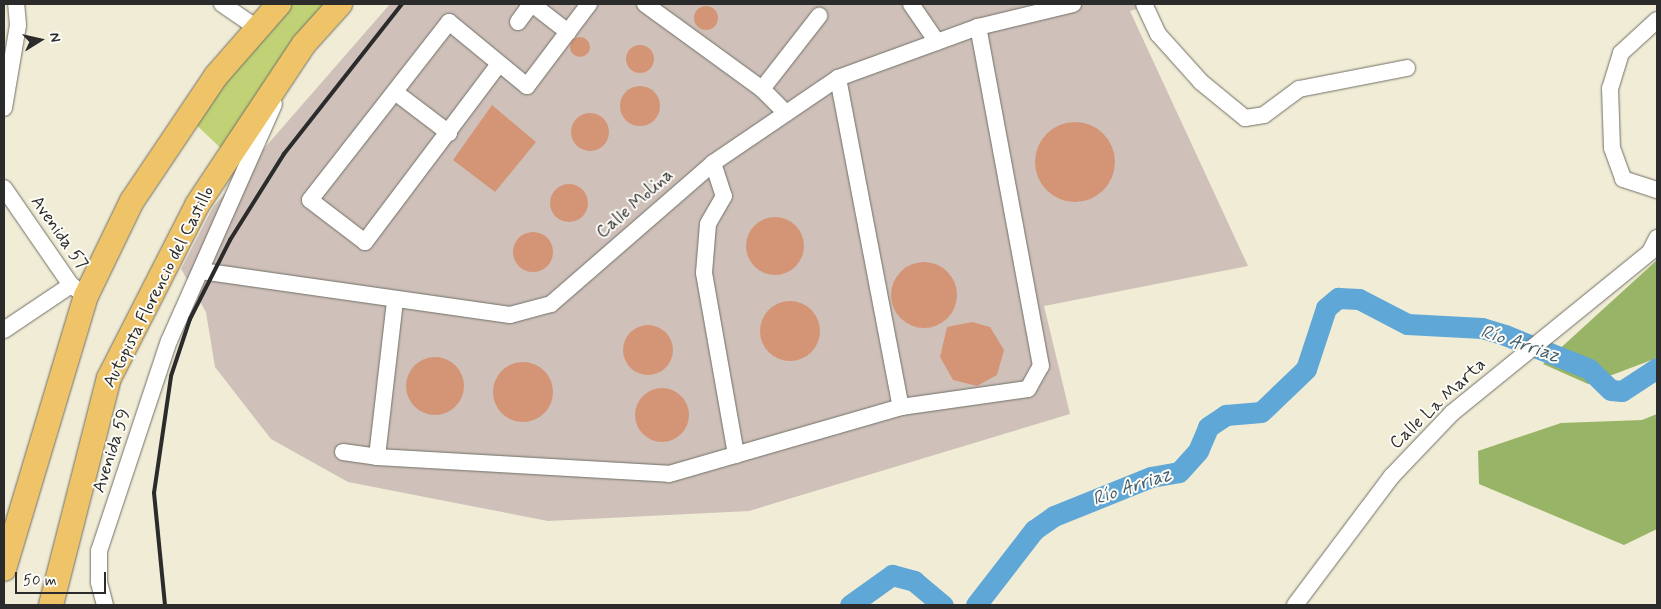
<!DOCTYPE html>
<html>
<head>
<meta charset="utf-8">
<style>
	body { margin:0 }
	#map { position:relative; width:1661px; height:609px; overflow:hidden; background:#f1ecd5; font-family:Mynerve,sans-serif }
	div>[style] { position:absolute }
	.industrial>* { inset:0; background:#cfc1ba }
	.green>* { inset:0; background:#c0d275 }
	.forest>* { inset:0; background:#98b466 }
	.river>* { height:21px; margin:-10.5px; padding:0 10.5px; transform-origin:10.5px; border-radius:10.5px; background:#5fa7d6 }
	.building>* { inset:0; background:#d49577 }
	.round { border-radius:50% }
	.roads { filter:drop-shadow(0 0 1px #706f66) drop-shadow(0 0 1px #706f66) }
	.minor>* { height:16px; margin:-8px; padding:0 8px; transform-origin:8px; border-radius:8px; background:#fff }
	.highway>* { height:24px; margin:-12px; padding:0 12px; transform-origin:12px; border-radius:12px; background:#efc469 }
	.rail>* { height:4px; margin:-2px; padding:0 2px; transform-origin:2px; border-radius:2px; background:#2b2b2b }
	span { translate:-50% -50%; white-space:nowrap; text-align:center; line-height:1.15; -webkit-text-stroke:4px #fdfcf7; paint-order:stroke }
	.street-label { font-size:18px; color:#2b2b2b }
	.water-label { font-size:19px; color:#405d6f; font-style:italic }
	.frame { position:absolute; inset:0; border:5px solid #2b2b2b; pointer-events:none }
	.north { position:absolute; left:15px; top:15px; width:50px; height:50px; -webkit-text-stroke:4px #fdfcf7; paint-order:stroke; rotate:80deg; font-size:14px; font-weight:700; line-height:20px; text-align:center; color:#2b2b2b }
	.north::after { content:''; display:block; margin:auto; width:18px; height:22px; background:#2b2b2b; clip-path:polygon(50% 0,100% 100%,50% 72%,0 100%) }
	.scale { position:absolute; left:15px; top:572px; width:91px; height:22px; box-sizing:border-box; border:2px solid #2b2b2b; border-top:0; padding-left:6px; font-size:15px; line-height:18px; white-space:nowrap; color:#2b2b2b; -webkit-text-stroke:4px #fdfcf7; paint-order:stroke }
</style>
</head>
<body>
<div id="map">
	<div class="industrial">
		<i style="clip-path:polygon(390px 4px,1154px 4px,1130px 11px,1248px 266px,1044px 306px,1070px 414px,749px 511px,548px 521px,348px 482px,271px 439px,215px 367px,206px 312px,181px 269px,213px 207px)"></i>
	</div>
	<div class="green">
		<i style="clip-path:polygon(279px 4px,340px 4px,229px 156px,188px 117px)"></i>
	</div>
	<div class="forest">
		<i style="clip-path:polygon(1657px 260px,1657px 358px,1588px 384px,1543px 364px)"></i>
		<i style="clip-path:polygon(1657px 414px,1657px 529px,1624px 545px,1479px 484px,1478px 451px,1561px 423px,1642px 420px)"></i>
	</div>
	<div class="river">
		<i style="left:850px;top:605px;width:52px;rotate:-35.5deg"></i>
		<i style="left:892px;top:575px;width:23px;rotate:15deg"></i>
		<i style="left:914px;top:581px;width:38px;rotate:40deg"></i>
		<i style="left:976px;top:605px;width:95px;rotate:-52.3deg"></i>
		<i style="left:1034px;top:530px;width:24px;rotate:-35deg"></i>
		<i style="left:1054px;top:516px;width:105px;rotate:-21.9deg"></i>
		<i style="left:1151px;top:477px;width:28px;rotate:-10deg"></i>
		<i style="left:1179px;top:472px;width:28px;rotate:-48deg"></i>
		<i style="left:1198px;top:451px;width:26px;rotate:-67deg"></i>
		<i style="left:1208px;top:427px;width:22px;rotate:-34deg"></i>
		<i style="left:1226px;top:415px;width:35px;rotate:-5deg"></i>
		<i style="left:1261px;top:412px;width:62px;rotate:-43.7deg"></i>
		<i style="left:1306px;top:369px;width:64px;rotate:-71.8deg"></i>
		<i style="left:1326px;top:308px;width:16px;rotate:-40deg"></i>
		<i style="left:1338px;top:298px;width:21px;rotate:3deg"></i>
		<i style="left:1359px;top:299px;width:54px;rotate:27.5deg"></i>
		<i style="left:1407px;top:324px;width:75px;rotate:3.1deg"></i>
		<i style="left:1482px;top:328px;width:24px;rotate:17deg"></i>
		<i style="left:1505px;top:335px;width:91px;rotate:22deg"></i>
		<i style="left:1589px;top:369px;width:30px;rotate:44deg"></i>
		<i style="left:1611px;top:390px;width:11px;rotate:5deg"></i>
		<i style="left:1622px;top:391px;width:42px;rotate:-33.3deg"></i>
	</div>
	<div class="building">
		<i class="round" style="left:694px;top:6px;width:24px;height:24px"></i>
		<i class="round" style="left:570px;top:37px;width:20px;height:20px"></i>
		<i class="round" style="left:626px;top:45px;width:28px;height:28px"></i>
		<i class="round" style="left:620px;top:86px;width:40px;height:40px"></i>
		<i style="clip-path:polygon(492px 105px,536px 142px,495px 192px,453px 160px)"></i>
		<i class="round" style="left:571px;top:113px;width:38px;height:38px"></i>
		<i class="round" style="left:1035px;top:122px;width:80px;height:80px"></i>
		<i class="round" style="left:550px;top:184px;width:38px;height:38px"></i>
		<i class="round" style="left:746px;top:217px;width:58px;height:58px"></i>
		<i class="round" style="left:513px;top:232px;width:40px;height:40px"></i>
		<i class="round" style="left:891px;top:262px;width:66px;height:66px"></i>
		<i class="round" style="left:760px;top:301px;width:60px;height:60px"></i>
		<i style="clip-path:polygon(972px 322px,990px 327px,1004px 350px,997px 375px,977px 386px,953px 380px,940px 357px,947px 327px)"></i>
		<i class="round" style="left:623px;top:325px;width:50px;height:50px"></i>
		<i class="round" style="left:406px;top:357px;width:58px;height:58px"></i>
		<i class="round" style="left:493px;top:362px;width:60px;height:60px"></i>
		<i class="round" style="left:635px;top:388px;width:54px;height:54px"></i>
	</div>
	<div class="roads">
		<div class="minor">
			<i style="left:222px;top:4px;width:42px;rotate:34.4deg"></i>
			<i style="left:532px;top:4px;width:46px;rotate:37.9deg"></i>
			<i style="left:645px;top:4px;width:145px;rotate:36deg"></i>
			<i style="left:762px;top:89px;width:34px;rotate:45deg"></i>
			<i style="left:911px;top:4px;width:46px;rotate:55.6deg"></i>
			<i style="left:1144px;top:4px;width:33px;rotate:65deg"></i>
			<i style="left:1158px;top:34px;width:64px;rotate:48.1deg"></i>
			<i style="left:1201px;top:82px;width:57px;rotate:39.3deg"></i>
			<i style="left:1245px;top:118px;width:19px;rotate:-9deg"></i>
			<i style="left:1264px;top:115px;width:44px;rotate:-36.6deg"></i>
			<i style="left:1299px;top:89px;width:110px;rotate:-11deg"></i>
			<i style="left:1657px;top:20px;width:49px;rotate:137.5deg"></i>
			<i style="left:1621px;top:53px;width:37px;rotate:107deg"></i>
			<i style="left:1610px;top:88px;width:60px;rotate:88.1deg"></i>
			<i style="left:1612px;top:148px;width:33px;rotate:70deg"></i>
			<i style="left:1623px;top:179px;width:36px;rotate:18deg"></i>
			<i style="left:518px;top:22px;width:22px;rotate:-54deg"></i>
			<i style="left:499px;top:64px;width:223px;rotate:127deg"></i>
			<i style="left:365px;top:242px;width:69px;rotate:-142.6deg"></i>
			<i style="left:310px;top:200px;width:226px;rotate:-52deg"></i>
			<i style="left:449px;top:22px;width:101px;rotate:39.4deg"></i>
			<i style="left:527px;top:86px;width:103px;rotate:-52.9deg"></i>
			<i style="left:838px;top:78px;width:335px;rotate:79.2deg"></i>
			<i style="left:762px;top:89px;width:93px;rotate:-52deg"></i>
			<i style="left:395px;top:92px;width:68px;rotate:37.2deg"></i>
			<i style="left:4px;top:108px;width:84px;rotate:-80.4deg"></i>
			<i style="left:18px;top:25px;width:21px;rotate:-95deg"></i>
			<i style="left:713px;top:163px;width:35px;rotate:72deg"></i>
			<i style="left:724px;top:196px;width:32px;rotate:120deg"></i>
			<i style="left:708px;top:224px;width:49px;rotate:94.7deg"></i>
			<i style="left:704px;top:273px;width:185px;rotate:80deg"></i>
			<i style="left:4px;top:188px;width:118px;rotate:55.4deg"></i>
			<i style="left:71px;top:285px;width:19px;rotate:36deg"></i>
			<i style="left:201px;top:271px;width:312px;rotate:8.1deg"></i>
			<i style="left:510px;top:315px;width:42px;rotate:-15deg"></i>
			<i style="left:551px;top:304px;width:215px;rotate:-41deg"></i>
			<i style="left:713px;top:163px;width:151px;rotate:-34.2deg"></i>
			<i style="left:838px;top:78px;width:149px;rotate:-20deg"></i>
			<i style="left:978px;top:27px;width:98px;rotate:-13.6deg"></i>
			<i style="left:395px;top:301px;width:157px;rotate:96.6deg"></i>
			<i style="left:377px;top:457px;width:292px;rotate:3.3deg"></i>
			<i style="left:669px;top:474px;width:241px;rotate:-16.1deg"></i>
			<i style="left:901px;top:407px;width:128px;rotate:-8.1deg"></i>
			<i style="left:1028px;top:389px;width:26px;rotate:-61deg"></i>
			<i style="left:1041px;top:366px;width:345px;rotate:-100.5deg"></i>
			<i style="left:4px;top:330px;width:81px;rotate:-33.9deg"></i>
			<i style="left:343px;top:452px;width:34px;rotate:8deg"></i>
			<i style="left:105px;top:605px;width:24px;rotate:-105deg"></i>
			<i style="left:99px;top:582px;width:31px;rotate:-90deg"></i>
			<i style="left:99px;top:551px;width:221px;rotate:-71.6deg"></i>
			<i style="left:169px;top:341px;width:259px;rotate:-66.1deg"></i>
			<i style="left:1295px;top:605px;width:161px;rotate:-53.1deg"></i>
			<i style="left:1392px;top:476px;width:87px;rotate:-46.4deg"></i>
			<i style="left:1452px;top:413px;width:255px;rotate:-39.1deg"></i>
			<i style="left:1650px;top:252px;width:16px;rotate:-63deg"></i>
		</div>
		<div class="highway">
			<i style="left:4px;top:569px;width:285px;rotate:-73.3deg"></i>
			<i style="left:86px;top:296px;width:106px;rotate:-64.2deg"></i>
			<i style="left:132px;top:201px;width:151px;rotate:-56.1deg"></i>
			<i style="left:216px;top:76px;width:96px;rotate:-48.8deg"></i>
			<i style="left:51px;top:605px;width:234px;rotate:-75.7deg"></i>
			<i style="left:109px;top:378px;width:194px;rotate:-63deg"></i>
			<i style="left:197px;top:205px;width:193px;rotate:-56.4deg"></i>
			<i style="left:304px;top:44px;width:54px;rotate:-48deg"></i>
		</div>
	</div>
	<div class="rail">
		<i style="left:165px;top:605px;width:113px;rotate:-95.6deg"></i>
		<i style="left:154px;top:493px;width:118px;rotate:-81.7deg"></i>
		<i style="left:171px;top:376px;width:60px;rotate:-71.6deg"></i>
		<i style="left:190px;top:319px;width:89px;rotate:-63.1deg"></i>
		<i style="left:230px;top:240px;width:102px;rotate:-57.9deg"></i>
		<i style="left:284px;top:154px;width:191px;rotate:-51.8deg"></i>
	</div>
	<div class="street-label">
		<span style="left:635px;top:204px;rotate:-41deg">Calle Molina</span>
		<span style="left:59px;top:233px;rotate:55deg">Avenida 57</span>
		<span style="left:159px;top:287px;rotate:-63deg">Autopista Florencio del Castillo</span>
		<span style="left:1438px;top:404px;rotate:-43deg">Calle La Marta</span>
		<span style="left:112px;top:451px;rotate:-72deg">Avenida 59</span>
	</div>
	<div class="water-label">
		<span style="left:1520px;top:344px;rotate:18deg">Río Arriaz</span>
		<span style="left:1132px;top:487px;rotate:-19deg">Río Arriaz</span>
	</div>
	<div class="frame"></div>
	<div class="north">N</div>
	<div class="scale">50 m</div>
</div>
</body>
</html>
